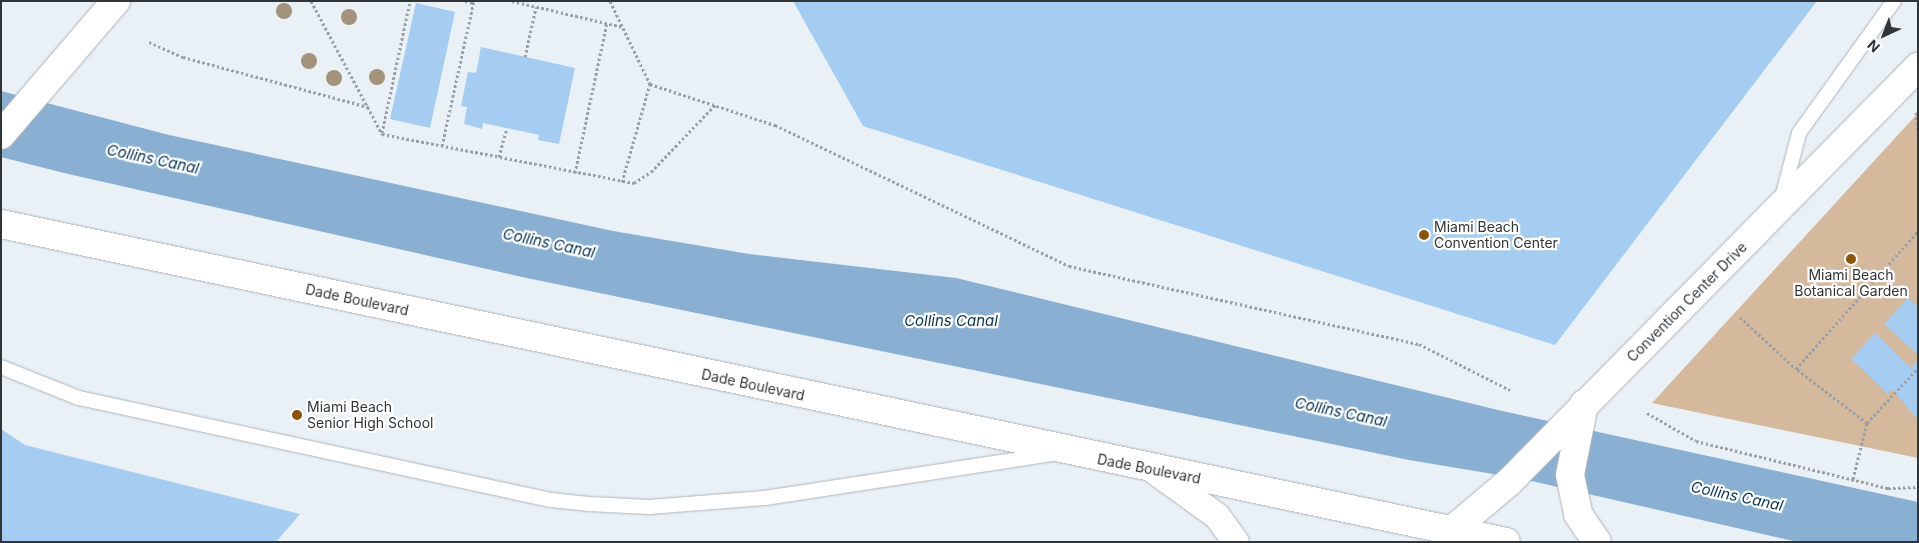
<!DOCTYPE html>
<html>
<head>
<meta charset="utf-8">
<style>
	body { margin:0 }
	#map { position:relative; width:1919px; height:543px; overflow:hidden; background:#e9f0f6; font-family:Inter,sans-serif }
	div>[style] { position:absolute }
	.green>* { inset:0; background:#d4b99d }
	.water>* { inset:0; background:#89afd3 }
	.building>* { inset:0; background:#a5ccf1 }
	.path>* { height:3px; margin-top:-1.5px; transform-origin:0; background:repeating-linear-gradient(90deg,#9aa0a4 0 2.5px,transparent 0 5px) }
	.roads { filter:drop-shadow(0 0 1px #afb5bb) drop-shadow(0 0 1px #afb5bb) }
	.service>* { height:14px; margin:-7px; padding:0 7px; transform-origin:7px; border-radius:7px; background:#fff }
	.minor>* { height:26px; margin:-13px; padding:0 13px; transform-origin:13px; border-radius:13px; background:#fff }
	.tertiary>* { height:28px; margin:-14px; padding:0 14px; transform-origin:14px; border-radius:14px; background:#fff }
	.secondary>* { height:28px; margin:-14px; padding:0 14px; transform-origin:14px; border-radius:14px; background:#fff }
	.trees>* { width:16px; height:16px; margin:-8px; border-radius:50%; background:#a3927c }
	.dots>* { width:14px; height:14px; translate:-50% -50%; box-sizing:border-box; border:2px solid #fff; border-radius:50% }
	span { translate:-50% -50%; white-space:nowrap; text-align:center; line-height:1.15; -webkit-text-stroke:4.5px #fff; paint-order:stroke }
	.poi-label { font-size:14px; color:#323537 }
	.left { translate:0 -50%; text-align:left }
	.street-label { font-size:14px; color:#323537 }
	.water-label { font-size:15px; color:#063456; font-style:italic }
	.frame { position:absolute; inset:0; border:2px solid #323537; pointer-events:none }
	.north { position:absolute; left:1859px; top:10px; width:50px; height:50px; -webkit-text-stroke:4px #fff; paint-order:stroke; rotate:223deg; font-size:14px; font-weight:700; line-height:20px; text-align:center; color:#323537 }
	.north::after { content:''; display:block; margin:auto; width:18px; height:22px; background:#323537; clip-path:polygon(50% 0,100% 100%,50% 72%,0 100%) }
</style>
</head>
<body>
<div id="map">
	<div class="green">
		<i style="clip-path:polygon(1918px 113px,1918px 458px,1652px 403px)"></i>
	</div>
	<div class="water">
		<i style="clip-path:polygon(1px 91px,169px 135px,613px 231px,749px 254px,956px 278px,1498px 410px,1918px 502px,1918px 542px,1798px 542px,1523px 479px,1409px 460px,522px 277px,64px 173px,1px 157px)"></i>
	</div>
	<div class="building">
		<i style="clip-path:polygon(793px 1px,1817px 1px,1555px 345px,863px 126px)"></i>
		<i style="clip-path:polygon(416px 3px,455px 12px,430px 128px,390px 119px)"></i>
		<i style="clip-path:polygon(481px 47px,575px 68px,559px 144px,538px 140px,539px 135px,483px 123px,482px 129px,464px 124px,467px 107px,461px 106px,468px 72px,476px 73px)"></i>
		<i style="clip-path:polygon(1908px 298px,1918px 307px,1918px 355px,1884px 324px)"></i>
		<i style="clip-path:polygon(1875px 333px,1911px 368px,1918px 360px,1918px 420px,1892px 389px,1888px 394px,1851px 359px)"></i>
		<i style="clip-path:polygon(1px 429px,25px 445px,300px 514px,276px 542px,1px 542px)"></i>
	</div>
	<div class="path">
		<i style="left:311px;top:1px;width:151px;rotate:61.9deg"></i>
		<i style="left:382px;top:134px;width:257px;rotate:11deg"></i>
		<i style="left:634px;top:183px;width:20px;rotate:-33deg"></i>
		<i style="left:651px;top:172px;width:94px;rotate:-46.3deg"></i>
		<i style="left:465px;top:1px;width:9px;rotate:13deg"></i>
		<i style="left:512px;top:1px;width:114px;rotate:13.2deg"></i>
		<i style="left:610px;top:1px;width:92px;rotate:64.3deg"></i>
		<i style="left:650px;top:84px;width:132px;rotate:18.2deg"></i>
		<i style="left:775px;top:125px;width:326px;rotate:25.6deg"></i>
		<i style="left:1069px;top:266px;width:359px;rotate:12.6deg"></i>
		<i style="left:1419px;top:344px;width:102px;rotate:26.8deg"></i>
		<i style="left:149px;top:42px;width:37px;rotate:24deg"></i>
		<i style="left:183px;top:57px;width:192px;rotate:15.1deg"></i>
		<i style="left:525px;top:57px;width:51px;rotate:-77.6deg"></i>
		<i style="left:1916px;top:112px;width:19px;rotate:84deg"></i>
		<i style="left:382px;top:133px;width:135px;rotate:-78deg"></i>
		<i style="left:442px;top:146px;width:148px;rotate:-77.6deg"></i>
		<i style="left:499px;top:157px;width:30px;rotate:-75deg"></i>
		<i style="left:575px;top:173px;width:153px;rotate:-78deg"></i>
		<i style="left:622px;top:182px;width:102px;rotate:-74.1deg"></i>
		<i style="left:1740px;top:317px;width:76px;rotate:42.9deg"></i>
		<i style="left:1647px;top:413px;width:56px;rotate:29.7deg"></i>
		<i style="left:1696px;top:441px;width:198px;rotate:13.8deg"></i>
		<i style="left:1888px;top:488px;width:30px;rotate:-2deg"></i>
		<i style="left:1867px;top:423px;width:89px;rotate:-142.7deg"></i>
		<i style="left:1796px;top:369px;width:184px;rotate:-48.5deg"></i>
		<i style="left:1853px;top:479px;width:58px;rotate:-76deg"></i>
		<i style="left:1867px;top:423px;width:75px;rotate:-47.2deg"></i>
	</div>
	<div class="roads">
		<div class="service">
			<i style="left:1782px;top:198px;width:67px;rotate:-75.3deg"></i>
			<i style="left:1799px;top:133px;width:163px;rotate:-54.3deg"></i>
			<i style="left:1px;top:367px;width:84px;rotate:21.7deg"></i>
			<i style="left:79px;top:398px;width:483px;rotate:12.2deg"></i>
			<i style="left:551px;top:500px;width:38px;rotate:6deg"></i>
			<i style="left:589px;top:504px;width:60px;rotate:2.9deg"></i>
			<i style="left:649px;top:507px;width:116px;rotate:-4.4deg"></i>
			<i style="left:765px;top:498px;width:290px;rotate:-8.7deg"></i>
		</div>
		<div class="minor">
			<i style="left:1153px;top:470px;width:79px;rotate:35.7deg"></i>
			<i style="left:1217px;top:516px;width:32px;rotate:54deg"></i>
		</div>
		<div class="tertiary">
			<i style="left:1451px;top:531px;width:76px;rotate:-40.2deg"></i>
			<i style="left:1509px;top:482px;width:583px;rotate:-45.42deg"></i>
		</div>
		<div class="secondary">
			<i style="left:1px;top:135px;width:177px;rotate:-49.4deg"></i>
			<i style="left:1px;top:224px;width:1538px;rotate:11.93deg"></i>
			<i style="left:1584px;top:404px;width:72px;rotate:101.2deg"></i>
			<i style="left:1570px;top:475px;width:40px;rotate:78deg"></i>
			<i style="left:1578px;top:514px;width:34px;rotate:56deg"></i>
		</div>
	</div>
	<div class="trees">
		<i style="left:284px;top:11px"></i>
		<i style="left:349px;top:17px"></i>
		<i style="left:309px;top:61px"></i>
		<i style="left:377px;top:77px"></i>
		<i style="left:334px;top:78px"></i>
	</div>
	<div class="dots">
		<i style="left:1424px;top:235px;background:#8b5505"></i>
		<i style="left:1851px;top:259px;background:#8b5505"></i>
		<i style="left:297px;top:415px;background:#8b5505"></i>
	</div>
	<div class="poi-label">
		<span class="left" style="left:1434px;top:235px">Miami Beach<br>Convention Center</span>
		<span style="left:1851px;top:283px">Miami Beach<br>Botanical Garden</span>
		<span class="left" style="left:307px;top:415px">Miami Beach<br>Senior High School</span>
	</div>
	<div class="street-label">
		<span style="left:357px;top:300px;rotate:12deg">Dade Boulevard</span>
		<span style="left:1687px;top:302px;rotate:-45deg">Convention Center Drive</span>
		<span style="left:753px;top:385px;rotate:12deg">Dade Boulevard</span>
		<span style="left:1149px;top:469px;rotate:11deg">Dade Boulevard</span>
	</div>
	<div class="water-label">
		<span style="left:153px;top:159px;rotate:12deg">Collins Canal</span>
		<span style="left:549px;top:243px;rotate:12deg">Collins Canal</span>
		<span style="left:951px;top:321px">Collins Canal</span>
		<span style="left:1341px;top:412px;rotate:12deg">Collins Canal</span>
		<span style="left:1737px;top:496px;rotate:12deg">Collins Canal</span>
	</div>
	<div class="frame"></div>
	<div class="north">N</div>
</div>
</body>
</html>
